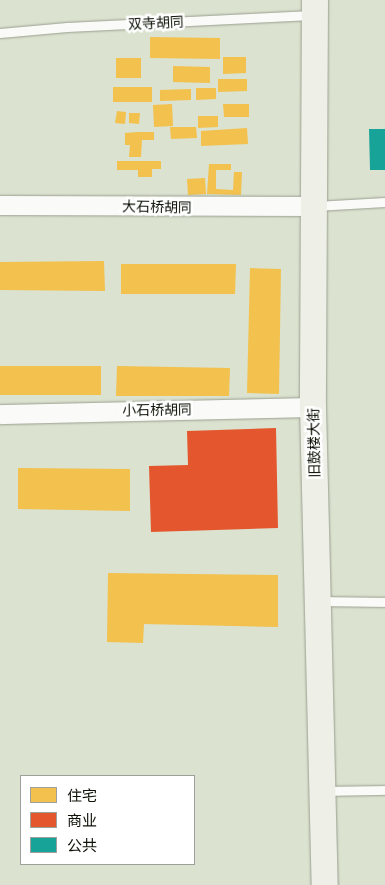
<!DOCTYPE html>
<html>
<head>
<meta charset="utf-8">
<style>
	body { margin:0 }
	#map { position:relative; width:385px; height:885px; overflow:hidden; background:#dbe2cf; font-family:Mulish,"Noto Sans SC",sans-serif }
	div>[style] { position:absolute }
	.homes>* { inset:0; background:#f2c14e }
	.shops>* { inset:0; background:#e4572e }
	.public>* { inset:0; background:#17a398 }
	.roads { filter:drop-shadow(0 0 1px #9a9f90) drop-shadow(0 0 1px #9a9f90) }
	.service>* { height:9px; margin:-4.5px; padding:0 4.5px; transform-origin:4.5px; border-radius:4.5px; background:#fafbf8 }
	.minor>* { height:19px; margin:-9.5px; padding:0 9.5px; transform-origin:9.5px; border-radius:9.5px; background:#fafbf8 }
	.secondary>* { height:26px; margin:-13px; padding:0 13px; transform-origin:13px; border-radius:13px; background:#eef0e8 }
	span { translate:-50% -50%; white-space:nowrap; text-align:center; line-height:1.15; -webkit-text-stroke:5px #fff; paint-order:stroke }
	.street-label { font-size:14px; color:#0d1106 }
	.legend { position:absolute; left:20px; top:775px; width:175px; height:90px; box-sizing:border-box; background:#fff; border:1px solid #9ea09b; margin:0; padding:6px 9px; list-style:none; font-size:15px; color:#0d1106 }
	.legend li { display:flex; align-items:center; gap:10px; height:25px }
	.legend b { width:25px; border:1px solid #9ea09b }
</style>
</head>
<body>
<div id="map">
	<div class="homes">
		<i style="clip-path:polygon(150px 37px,220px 38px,220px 59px,150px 58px)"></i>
		<i style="clip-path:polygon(223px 57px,246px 57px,246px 73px,223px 74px)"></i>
		<i style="clip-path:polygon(116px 58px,141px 58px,141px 78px,116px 78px)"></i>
		<i style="clip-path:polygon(173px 66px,210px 67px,210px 83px,173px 82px)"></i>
		<i style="clip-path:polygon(218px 79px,247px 79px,247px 91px,218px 92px)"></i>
		<i style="clip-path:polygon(113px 87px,152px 87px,152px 102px,113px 102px)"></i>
		<i style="clip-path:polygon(196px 88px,216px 88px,216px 99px,196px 100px)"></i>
		<i style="clip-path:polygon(191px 89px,191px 100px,160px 101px,160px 90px)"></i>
		<i style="clip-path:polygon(172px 104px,173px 126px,154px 127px,153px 105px)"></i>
		<i style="clip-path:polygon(223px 104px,249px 104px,249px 117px,224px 117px)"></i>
		<i style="clip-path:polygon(117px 111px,126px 112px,125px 124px,115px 123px)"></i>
		<i style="clip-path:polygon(129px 113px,140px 113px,139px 124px,129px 123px)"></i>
		<i style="clip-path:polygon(198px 116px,218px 116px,218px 127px,198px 128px)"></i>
		<i style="clip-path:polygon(170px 127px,196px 127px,197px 138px,171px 139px)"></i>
		<i style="clip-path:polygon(247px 128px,248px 144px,201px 146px,201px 131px)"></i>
		<i style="clip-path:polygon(138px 132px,154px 132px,154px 140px,142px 140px,141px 157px,129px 157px,130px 145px,125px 145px,125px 133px)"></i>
		<i style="clip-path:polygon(117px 161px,161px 161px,161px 169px,152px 169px,152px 177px,138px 177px,138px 170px,117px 170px)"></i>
		<i style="clip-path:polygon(209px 164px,231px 164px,231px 170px,216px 170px,216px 189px,233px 190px,234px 172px,242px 172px,241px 195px,207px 194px)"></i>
		<i style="clip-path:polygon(205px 178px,206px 194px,188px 195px,187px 179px)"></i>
		<i style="clip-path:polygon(104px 261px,105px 291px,0 290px,0 262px)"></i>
		<i style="clip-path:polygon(121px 264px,236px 264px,235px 294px,121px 294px)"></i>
		<i style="clip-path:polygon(250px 268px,281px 269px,279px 394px,247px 393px)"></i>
		<i style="clip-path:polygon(0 366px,101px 366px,101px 395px,0 395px)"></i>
		<i style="clip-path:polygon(117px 366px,230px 368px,229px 396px,116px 396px)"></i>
		<i style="clip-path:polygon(18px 468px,130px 469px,130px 511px,18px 509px)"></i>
		<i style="clip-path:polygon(108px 573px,278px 575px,278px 627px,144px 624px,143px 643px,107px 642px)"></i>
	</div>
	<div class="shops">
		<i style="clip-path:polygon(276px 428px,278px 528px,151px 532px,149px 466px,188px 465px,187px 431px)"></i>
	</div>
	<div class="public">
		<i style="clip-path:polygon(369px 129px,385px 129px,385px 170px,370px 170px)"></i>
	</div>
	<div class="roads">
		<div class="service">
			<i style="left:0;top:33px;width:67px;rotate:-5.1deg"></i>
			<i style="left:67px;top:27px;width:245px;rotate:-2.8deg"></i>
			<i style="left:315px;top:206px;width:70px;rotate:-3.3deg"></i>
			<i style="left:320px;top:601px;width:65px;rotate:0.9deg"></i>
			<i style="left:325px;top:791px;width:60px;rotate:-1deg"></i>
		</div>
		<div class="minor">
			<i style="left:0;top:205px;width:313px;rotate:0.2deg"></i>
			<i style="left:0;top:414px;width:313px;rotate:-1.3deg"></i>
		</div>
		<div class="secondary">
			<i style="left:315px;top:0;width:407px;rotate:90.3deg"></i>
			<i style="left:313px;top:407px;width:478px;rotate:88.6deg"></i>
		</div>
	</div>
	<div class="street-label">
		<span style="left:156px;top:23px;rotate:-3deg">双寺胡同</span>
		<span style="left:157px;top:207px;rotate:1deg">大石桥胡同</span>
		<span style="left:157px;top:410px;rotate:-1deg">小石桥胡同</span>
		<span style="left:314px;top:443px;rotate:-91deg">旧鼓楼大街</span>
	</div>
	<ul class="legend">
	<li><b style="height:14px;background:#f2c14e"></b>住宅</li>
	<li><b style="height:14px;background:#e4572e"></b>商业</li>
	<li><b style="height:14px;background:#17a398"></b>公共</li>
	</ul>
</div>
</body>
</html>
